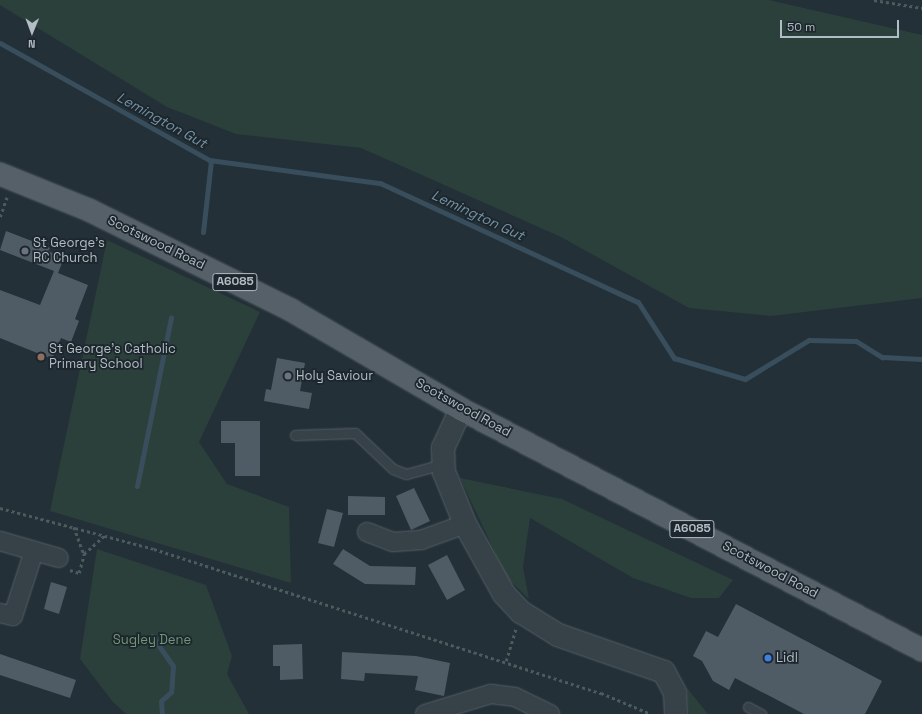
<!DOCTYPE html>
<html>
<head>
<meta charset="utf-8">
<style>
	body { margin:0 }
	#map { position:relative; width:922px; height:714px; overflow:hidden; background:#233037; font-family:"Space Grotesk",sans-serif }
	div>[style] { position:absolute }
	.green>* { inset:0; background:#2b3f3b }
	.stream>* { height:5px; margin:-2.5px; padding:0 2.5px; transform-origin:2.5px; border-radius:2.5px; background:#394e5d }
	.building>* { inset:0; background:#4f5c66 }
	.path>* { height:2.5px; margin-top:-1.25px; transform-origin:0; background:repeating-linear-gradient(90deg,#4a5c5b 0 3px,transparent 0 6px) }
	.roads { filter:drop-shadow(0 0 1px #555f66) drop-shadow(0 0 1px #555f66) }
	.service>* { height:9px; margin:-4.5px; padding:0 4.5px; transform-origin:4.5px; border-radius:4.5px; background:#374148 }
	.minor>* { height:18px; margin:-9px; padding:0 9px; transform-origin:9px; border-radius:9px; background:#374148 }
	.tertiary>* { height:22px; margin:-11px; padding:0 11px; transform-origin:11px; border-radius:11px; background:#374148 }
	.primary>* { height:22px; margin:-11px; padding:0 11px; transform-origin:11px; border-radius:11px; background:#556068 }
	.dots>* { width:11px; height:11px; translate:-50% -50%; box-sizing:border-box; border:2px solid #1c262c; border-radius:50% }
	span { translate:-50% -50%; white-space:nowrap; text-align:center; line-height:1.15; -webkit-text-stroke:3.5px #1c262c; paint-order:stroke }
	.shield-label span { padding:1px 3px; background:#1c262c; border:1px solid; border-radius:3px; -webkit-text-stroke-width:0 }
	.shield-label { font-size:12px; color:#b2bcc4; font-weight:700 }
	.street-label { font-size:13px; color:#b2bcc4 }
	.poi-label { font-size:13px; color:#b2bcc4 }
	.left { translate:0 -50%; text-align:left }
	.park-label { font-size:13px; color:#729774 }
	.water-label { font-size:14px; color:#7592a5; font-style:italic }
	.north { position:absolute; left:12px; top:12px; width:40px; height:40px; -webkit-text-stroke:3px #1c262c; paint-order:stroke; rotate:181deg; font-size:11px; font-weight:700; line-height:16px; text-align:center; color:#b2bcc4 }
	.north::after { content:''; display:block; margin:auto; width:14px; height:18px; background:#b2bcc4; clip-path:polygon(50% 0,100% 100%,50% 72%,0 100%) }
	.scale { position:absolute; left:780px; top:20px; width:119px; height:18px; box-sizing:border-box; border:2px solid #b2bcc4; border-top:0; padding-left:5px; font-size:12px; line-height:14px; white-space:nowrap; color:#b2bcc4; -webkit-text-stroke:3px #1c262c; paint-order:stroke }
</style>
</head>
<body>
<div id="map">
	<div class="green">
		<i style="clip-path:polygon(0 0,769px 0,922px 35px,922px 298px,771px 316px,689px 308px,561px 237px,361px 148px,236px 134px,167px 107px,0 5px)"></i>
		<i style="clip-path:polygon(107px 240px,260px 312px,199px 442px,227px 484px,289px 507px,291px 583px,50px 511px)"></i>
		<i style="clip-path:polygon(460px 478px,562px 499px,733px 580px,719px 598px,691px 598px,633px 578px,530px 518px,523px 567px,529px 599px,507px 578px)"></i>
		<i style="clip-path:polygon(97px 549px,206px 585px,232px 656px,227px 674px,249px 714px,126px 714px,112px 701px,80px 659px)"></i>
		<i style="clip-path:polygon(687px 688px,708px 714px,689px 714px)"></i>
	</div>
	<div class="stream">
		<i style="left:0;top:43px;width:240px;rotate:29.2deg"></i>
		<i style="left:209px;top:160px;width:173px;rotate:7.7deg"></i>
		<i style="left:380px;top:183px;width:284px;rotate:24.8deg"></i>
		<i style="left:638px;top:302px;width:67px;rotate:57.3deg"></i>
		<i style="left:674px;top:358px;width:74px;rotate:16.5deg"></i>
		<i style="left:745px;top:379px;width:75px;rotate:-31.4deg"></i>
		<i style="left:809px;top:340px;width:47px;rotate:1.2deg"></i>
		<i style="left:856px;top:341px;width:31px;rotate:32deg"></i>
		<i style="left:882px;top:357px;width:40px;rotate:2.9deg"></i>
		<i style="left:203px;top:232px;width:71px;rotate:-83.6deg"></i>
		<i style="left:137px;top:486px;width:172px;rotate:-78.6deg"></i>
		<i style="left:152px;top:636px;width:37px;rotate:55deg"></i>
		<i style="left:173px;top:666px;width:26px;rotate:94deg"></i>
		<i style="left:171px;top:692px;width:13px;rotate:138deg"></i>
		<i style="left:161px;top:701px;width:13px;rotate:86deg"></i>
	</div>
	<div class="building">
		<i style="clip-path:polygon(6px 231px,50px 248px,48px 251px,64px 258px,58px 273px,88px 285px,75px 319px,79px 321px,71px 342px,61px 338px,52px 359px,0 338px,0 290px,40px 305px,54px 271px,0 250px)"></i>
		<i style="clip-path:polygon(277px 358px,305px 363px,300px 391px,312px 393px,309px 409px,264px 401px,266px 389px,271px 390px)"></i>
		<i style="clip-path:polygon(221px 421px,260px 421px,260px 476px,235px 476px,235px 443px,221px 443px)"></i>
		<i style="clip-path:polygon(414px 488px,430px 521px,411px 530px,396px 496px)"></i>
		<i style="clip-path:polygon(348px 496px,385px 497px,385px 515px,348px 515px)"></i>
		<i style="clip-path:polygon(327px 509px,343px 513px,334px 547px,318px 543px)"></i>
		<i style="clip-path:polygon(343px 549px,370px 566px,416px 567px,415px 585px,365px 584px,333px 564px)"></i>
		<i style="clip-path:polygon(447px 555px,465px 590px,447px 600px,428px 565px)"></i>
		<i style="clip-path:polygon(51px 582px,67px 587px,59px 614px,44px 609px)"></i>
		<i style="clip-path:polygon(736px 604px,882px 681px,865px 714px,804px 714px,735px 678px,729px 690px,713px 681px,702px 661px,693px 656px,706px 631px,718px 637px)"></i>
		<i style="clip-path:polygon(302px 644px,303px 679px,280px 680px,280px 666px,273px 666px,273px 645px)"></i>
		<i style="clip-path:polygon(342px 652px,416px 656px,450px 663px,444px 696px,415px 690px,418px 676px,365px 673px,364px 681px,341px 679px)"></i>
		<i style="clip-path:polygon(0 654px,76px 680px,70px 698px,0 675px)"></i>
	</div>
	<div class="path">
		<i style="left:874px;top:0;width:49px;rotate:9.5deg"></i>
		<i style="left:0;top:217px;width:21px;rotate:-71deg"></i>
		<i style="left:0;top:508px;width:159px;rotate:14.9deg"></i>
		<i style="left:154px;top:549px;width:470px;rotate:17.9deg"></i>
		<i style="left:601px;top:693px;width:54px;rotate:22.8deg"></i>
		<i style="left:74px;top:527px;width:29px;rotate:70deg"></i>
		<i style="left:70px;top:570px;width:9px;rotate:18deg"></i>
		<i style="left:79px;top:573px;width:20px;rotate:-75deg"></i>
		<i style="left:84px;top:554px;width:28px;rotate:-42deg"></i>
		<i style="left:506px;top:661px;width:34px;rotate:-73deg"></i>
	</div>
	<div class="roads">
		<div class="service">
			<i style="left:295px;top:435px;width:60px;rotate:-1.9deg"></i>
			<i style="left:355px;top:433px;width:52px;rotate:43.5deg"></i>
			<i style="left:393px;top:469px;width:14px;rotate:21deg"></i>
			<i style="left:406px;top:474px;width:38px;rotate:-15deg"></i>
			<i style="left:748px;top:707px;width:15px;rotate:28deg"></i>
		</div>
		<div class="minor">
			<i style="left:367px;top:532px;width:28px;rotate:21deg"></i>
			<i style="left:393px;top:542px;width:28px;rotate:-4deg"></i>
			<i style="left:421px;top:540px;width:47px;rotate:-20deg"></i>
			<i style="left:0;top:541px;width:61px;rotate:16.1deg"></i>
			<i style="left:0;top:613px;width:13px;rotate:13deg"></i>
			<i style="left:13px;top:616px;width:68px;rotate:-72.1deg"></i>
			<i style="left:425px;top:714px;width:69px;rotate:-16.9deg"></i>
			<i style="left:491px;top:694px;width:24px;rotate:7deg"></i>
			<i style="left:515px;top:697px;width:39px;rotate:26deg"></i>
		</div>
		<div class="tertiary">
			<i style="left:461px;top:409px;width:43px;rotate:114.8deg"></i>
			<i style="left:443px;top:448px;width:24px;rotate:88deg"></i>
			<i style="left:444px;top:472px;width:56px;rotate:68deg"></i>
			<i style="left:465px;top:524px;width:80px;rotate:60.9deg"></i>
			<i style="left:504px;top:594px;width:25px;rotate:47deg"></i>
			<i style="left:521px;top:612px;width:44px;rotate:31.9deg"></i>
			<i style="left:558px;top:635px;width:112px;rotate:19.2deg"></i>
			<i style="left:664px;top:672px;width:24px;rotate:62deg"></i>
			<i style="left:675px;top:693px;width:21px;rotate:87deg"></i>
		</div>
		<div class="primary">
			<i style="left:0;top:174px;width:96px;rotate:22deg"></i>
			<i style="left:89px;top:210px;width:225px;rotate:26.3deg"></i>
			<i style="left:291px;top:310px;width:197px;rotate:30.2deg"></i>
			<i style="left:461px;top:409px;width:520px;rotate:27.6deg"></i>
		</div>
	</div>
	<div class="dots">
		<i style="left:25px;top:251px;background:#6b7280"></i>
		<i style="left:41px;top:357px;background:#8d6e63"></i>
		<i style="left:288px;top:376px;background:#6b7280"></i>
		<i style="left:768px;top:658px;background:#3f7fe0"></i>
	</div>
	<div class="shield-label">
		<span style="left:235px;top:282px">A6085</span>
		<span style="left:692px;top:529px">A6085</span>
	</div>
	<div class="street-label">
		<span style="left:156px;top:243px;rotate:26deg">Scotswood Road</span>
		<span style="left:463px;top:408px;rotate:29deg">Scotswood Road</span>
		<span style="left:770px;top:570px;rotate:28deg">Scotswood Road</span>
	</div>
	<div class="poi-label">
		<span class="left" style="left:33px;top:251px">St George's<br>RC Church</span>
		<span class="left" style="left:49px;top:357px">St George's Catholic<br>Primary School</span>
		<span class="left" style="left:296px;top:376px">Holy Saviour</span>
		<span class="left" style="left:776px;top:658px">Lidl</span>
	</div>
	<div class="park-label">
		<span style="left:152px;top:640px">Sugley Dene</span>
	</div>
	<div class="water-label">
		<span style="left:162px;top:120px;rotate:29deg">Lemington Gut</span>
		<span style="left:478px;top:215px;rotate:25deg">Lemington Gut</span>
	</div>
	<div class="north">N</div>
	<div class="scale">50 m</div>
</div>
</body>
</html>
